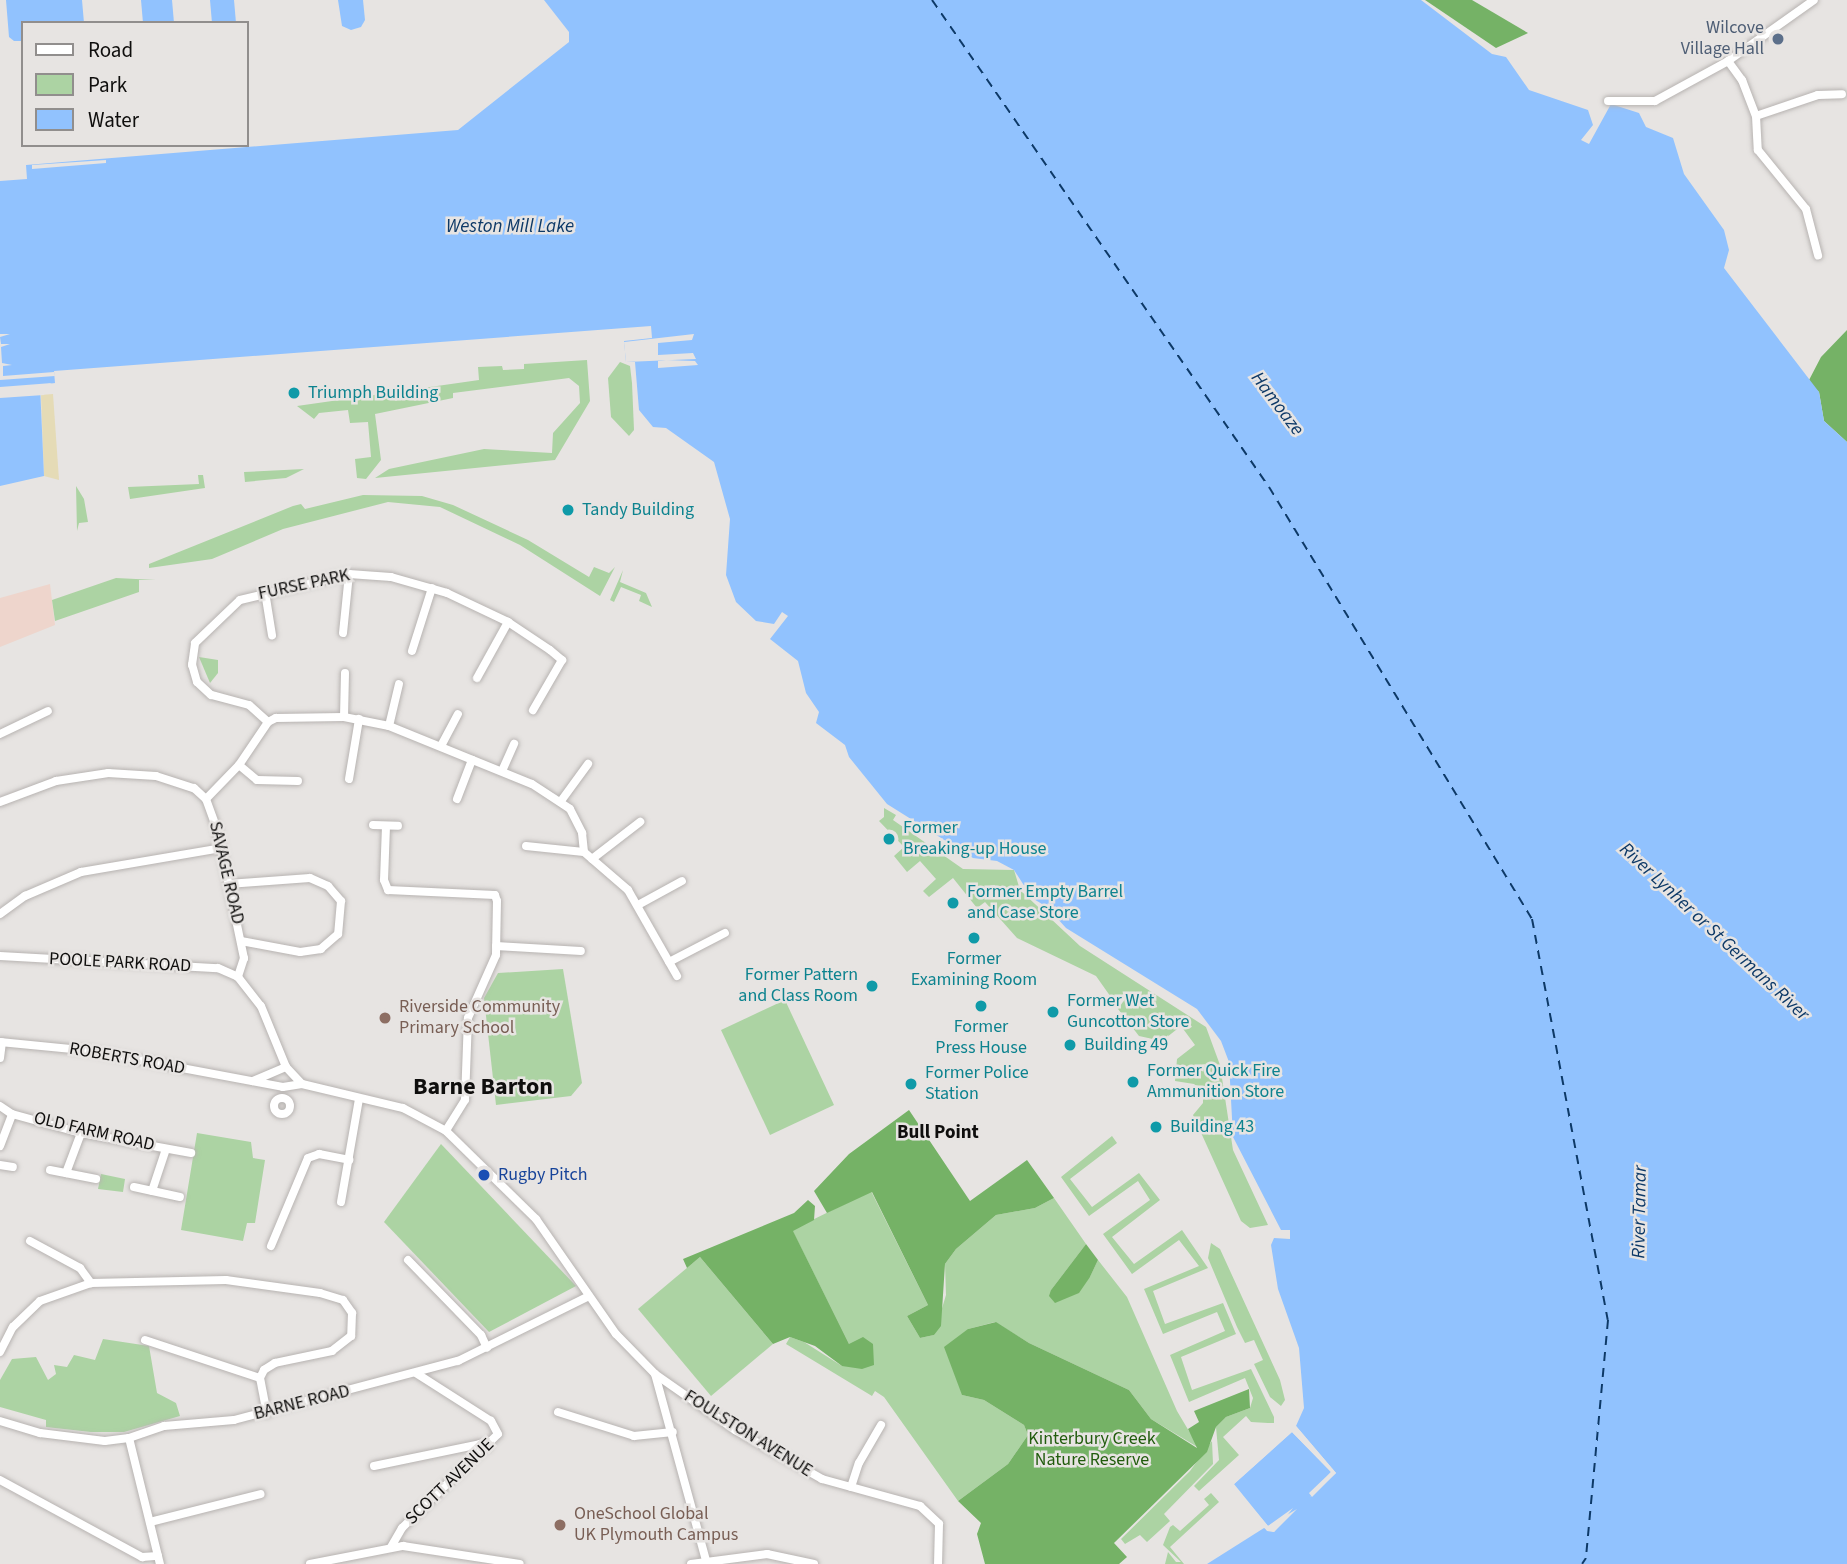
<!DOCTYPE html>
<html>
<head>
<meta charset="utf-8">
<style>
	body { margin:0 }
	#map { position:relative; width:1847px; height:1564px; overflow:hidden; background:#e7e4e2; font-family:"Source Sans 3",sans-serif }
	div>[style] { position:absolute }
	.industrial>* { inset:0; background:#eed5cc }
	.green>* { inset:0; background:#acd3a3 }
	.forest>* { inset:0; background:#75b266 }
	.sand>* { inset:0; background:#e5dbb6 }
	.water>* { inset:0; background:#91c2fe }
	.pier>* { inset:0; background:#e7e4e2 }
	.ferry>* { height:2px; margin-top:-1px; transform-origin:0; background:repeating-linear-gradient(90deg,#0d3967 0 9px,transparent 0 16px) }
	.roads { filter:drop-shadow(0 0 2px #b7b3b1) drop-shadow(0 0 2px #b7b3b1) }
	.street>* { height:8px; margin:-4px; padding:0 4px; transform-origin:4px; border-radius:4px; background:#fff }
	.street>.ring { margin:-4px; padding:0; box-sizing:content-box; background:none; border:8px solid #fff; border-radius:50% }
	.dots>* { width:19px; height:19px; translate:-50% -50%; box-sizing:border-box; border:4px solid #e7e4e2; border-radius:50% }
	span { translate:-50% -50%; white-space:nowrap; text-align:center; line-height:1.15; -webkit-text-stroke:5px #e7e4e2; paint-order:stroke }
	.service-label { font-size:18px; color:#4e5e75 }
	.right { translate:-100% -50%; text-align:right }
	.culture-label { font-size:18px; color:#0d838f }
	.left { translate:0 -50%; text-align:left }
	.street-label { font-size:18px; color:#0f0e0d }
	.education-label { font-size:18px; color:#785e54 }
	.transit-label { font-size:18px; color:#164399 }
	.park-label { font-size:18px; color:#215c0d }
	.water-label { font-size:19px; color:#0d3967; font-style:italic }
	.neighbourhood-label { font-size:19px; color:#0f0e0d; font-weight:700 }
	.district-label { font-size:24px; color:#0f0e0d; font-weight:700 }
	.legend { position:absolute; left:21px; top:21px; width:228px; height:126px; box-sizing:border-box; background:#e7e4e2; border:2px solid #918e8d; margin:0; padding:9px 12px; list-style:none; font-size:21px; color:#0f0e0d }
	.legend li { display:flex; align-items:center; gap:14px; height:35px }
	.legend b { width:35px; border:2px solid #918e8d }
</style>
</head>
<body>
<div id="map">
	<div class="industrial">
		<i style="clip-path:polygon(50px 584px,55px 625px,0 647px,0 598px)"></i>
	</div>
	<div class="green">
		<i style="clip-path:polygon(587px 360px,590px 401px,555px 460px,375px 478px,389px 469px,484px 449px,552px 453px,553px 433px,580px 403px,579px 386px,569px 378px,453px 393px,453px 398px,375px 414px,381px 460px,366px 479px,357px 478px,355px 459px,371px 457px,368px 422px,350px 423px,348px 410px,319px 413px,314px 419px,297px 406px,479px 380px,478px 367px,502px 366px,503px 370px,524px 369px,524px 364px)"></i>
		<i style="clip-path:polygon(620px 362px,630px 366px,632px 383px,634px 430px,629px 436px,611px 417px,608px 378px)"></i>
		<i style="clip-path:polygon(304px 469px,286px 478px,245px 482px,244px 472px)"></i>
		<i style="clip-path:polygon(198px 475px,203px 475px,205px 488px,130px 499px,128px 487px,199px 484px)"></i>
		<i style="clip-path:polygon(76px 486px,84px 499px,88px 522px,79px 523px,77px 531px)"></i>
		<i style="clip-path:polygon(363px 495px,422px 496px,453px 505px,528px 540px,589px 577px,594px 567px,609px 573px,615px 567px,600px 596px,520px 545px,440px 507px,388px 502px,283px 529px,212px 559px,149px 568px,149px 564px,293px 506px,301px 504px,305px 509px)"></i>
		<i style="clip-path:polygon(623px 570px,620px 582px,646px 593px,652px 607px,639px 601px,641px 595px,621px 587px,614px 602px,610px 600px)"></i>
		<i style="clip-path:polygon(116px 578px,156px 580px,139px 580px,139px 592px,55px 621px,52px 600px)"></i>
		<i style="clip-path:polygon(199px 657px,218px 660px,218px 673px,210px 683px)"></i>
		<i style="clip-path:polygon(884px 808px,896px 815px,893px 820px,963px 869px,1014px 870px,1020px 890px,1080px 946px,1206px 1027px,1220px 1065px,1233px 1150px,1268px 1225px,1250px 1228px,1241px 1221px,1193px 1115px,1203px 1103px,1203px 1091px,1194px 1084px,1175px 1081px,1177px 1059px,1195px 1045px,1181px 1026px,1162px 1041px,1139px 1036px,1118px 1009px,1125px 999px,1122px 995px,1113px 1000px,1096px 976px,1017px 938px,985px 902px,977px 908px,953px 878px,929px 897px,923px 891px,936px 879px,920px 861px,907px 872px,894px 856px,904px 847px,879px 821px,884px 817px)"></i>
		<i style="clip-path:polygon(563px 969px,582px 1083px,571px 1096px,496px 1105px,484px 998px,498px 973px)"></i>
		<i style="clip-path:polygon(785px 1000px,834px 1105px,770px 1135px,721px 1030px)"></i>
		<i style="clip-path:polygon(197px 1133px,251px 1142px,253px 1158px,265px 1160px,255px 1223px,247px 1223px,243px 1241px,181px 1230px)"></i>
		<i style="clip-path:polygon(1112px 1136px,1117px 1143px,1070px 1179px,1092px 1207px,1139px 1173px,1160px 1200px,1112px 1237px,1134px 1264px,1182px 1230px,1208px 1268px,1153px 1291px,1165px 1324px,1223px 1303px,1236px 1334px,1181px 1357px,1192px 1390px,1251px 1369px,1274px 1417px,1274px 1423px,1268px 1423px,1251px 1422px,1246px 1416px,1223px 1437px,1239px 1455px,1199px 1491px,1194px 1486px,1219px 1460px,1216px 1427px,1226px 1417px,1250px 1408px,1253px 1398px,1245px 1378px,1189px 1402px,1170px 1355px,1225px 1331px,1217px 1312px,1163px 1334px,1144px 1289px,1199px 1266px,1179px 1240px,1132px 1274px,1103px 1234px,1150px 1200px,1138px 1181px,1089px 1216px,1061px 1177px)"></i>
		<i style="clip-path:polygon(441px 1144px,576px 1286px,489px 1332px,384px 1222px)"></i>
		<i style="clip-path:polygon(101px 1174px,125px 1179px,123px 1192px,98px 1189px)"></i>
		<i style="clip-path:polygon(871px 1191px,928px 1305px,907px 1316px,920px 1338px,934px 1335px,946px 1295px,945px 1264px,956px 1249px,996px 1215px,1035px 1208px,1054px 1198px,1086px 1244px,1051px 1290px,1090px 1277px,1098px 1260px,1127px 1297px,1177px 1411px,1199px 1448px,1151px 1419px,1129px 1390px,1029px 1343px,995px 1322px,968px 1329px,962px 1395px,984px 1400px,1024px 1425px,1028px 1435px,1008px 1464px,958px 1501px,884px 1397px,875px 1391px,872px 1396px,786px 1344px,790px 1337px,804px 1342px,842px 1366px,849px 1344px,792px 1230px)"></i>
		<i style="clip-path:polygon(1211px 1243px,1220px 1249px,1280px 1380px,1285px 1400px,1281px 1406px,1270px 1397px,1254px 1364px,1263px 1360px,1254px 1340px,1245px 1343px,1237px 1327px,1208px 1258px)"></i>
		<i style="clip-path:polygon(700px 1257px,773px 1344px,711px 1396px,638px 1309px)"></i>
		<i style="clip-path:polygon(103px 1339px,149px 1346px,157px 1393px,176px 1403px,180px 1416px,124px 1432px,91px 1432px,46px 1427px,46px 1420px,0 1407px,0 1380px,12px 1359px,36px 1357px,48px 1380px,56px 1374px,54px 1365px,67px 1367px,74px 1355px,95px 1360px)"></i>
		<i style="clip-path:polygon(1212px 1441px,1213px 1464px,1164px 1514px,1170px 1521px,1147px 1542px,1140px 1535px,1125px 1544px,1121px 1539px,1190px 1471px)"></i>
		<i style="clip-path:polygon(1211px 1493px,1219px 1502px,1170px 1547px,1184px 1564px,1165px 1564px,1168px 1552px,1176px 1562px,1181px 1562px,1163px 1545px,1170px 1527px,1173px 1525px,1180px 1531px,1209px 1505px,1204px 1499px)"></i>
	</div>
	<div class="forest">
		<i style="clip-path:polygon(1425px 0,1472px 0,1528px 33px,1496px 48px)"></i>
		<i style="clip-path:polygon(1847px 330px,1847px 442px,1824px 421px,1819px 392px,1808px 382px,1821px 357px)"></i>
		<i style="clip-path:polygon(909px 1110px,970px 1201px,1027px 1160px,1054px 1198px,1035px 1208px,996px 1215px,956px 1249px,945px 1264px,941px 1326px,934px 1335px,920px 1338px,907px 1316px,928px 1305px,872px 1192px,827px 1213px,814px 1191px,849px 1154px)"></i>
		<i style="clip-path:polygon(808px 1200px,815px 1206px,814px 1220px,793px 1231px,849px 1344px,863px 1337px,873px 1344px,874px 1365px,862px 1369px,842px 1366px,815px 1346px,790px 1337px,773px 1344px,700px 1257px,687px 1268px,683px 1259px,794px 1213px)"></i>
		<i style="clip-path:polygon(1086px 1244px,1098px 1260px,1090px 1277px,1079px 1293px,1055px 1303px,1049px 1296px,1051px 1290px)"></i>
		<i style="clip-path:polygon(996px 1322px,1029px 1343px,1129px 1390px,1151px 1419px,1197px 1448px,1188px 1429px,1199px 1422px,1194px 1411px,1249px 1389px,1250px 1408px,1226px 1417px,1216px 1427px,1207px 1452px,1114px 1543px,1127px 1557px,1119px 1564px,985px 1564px,977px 1534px,981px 1523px,958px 1501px,1008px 1464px,1028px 1435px,1024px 1425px,984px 1400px,962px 1395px,944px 1347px,968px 1329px)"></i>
	</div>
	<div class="sand">
		<i style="clip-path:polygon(53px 394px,59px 480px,44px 476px,41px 395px)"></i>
	</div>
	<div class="water">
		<i style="clip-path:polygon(6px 0,82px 0,84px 23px,23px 23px,23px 41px,14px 41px,9px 37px)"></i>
		<i style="clip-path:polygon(141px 0,172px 0,174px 23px,143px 23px)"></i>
		<i style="clip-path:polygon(210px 0,234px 0,236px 23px,212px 23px)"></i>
		<i style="clip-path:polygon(338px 0,363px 0,365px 20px,361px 27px,351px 30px,342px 26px)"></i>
		<i style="clip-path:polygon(544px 0,1421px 0,1492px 54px,1506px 57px,1529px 90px,1588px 110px,1593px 125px,1581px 140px,1589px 144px,1611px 104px,1639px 113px,1646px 127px,1673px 138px,1684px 174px,1724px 230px,1729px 250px,1724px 268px,1819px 392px,1824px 421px,1847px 442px,1847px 1564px,1207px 1564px,1264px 1528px,1274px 1532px,1293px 1508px,1268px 1526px,1233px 1485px,1292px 1432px,1331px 1472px,1309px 1493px,1312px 1497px,1336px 1473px,1296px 1426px,1304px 1408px,1299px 1348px,1278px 1289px,1271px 1245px,1274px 1238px,1290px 1239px,1290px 1230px,1281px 1230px,1233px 1137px,1229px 1062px,1221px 1041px,1197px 1009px,1066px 928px,1047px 907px,1032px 898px,1014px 870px,997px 861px,973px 858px,887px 804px,849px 757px,845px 745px,816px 723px,819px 712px,806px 693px,798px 661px,770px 639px,788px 616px,782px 612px,774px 624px,756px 621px,736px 602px,726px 575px,730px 519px,714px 462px,666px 428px,653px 427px,639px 410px,635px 362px,626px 362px,624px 341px,652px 338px,651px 326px,54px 371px,55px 383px,40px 385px,44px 476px,0 486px,0 181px,27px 179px,26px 165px,458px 130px,569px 42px,569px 32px)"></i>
	</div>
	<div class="pier">
		<i style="clip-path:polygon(106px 160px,106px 163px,32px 169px,32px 165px)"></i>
		<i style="clip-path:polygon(0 334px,10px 334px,0 337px,1px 344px,10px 344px,1px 347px,2px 363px,12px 365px,3px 366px,3px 376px,54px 372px,55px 376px,0 380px)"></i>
		<i style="clip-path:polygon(694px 334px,692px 340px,658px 343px,658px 355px,693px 353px,696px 359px,626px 362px,624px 342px)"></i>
		<i style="clip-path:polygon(666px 360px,695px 361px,698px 365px,658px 368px,658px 361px)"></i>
		<i style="clip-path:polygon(52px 383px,44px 387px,44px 395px,0 398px,0 387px)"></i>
		<i style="clip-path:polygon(1295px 1418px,1296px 1426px,1336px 1473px,1310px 1497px,1331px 1472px,1292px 1432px,1234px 1484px,1268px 1526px,1297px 1509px,1274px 1532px,1267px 1531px,1230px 1485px,1293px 1428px)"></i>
	</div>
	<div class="ferry">
		<i style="left:932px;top:0;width:592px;rotate:55.32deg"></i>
		<i style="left:1269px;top:487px;width:506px;rotate:58.67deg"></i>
		<i style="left:1532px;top:919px;width:408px;rotate:79.3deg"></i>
		<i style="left:1608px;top:1320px;width:239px;rotate:95.3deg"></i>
		<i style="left:1586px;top:1558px;width:7px;rotate:124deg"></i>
	</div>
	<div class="roads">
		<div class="street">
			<i style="left:1728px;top:61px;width:24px;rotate:54deg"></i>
			<i style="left:1742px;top:80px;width:39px;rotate:69deg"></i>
			<i style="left:1756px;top:116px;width:34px;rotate:87deg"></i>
			<i style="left:1758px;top:150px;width:76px;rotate:50.9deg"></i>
			<i style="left:1806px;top:209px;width:48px;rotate:75.4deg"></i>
			<i style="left:1608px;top:101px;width:47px"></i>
			<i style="left:1655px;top:101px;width:83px;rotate:-28.7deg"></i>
			<i style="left:1728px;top:61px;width:105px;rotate:-35.3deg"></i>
			<i style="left:1756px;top:116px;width:65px;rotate:-18.7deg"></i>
			<i style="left:1818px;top:95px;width:24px;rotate:-2deg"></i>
			<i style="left:265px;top:592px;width:44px;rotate:80.8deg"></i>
			<i style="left:343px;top:633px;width:59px;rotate:-84.2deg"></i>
			<i style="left:412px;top:651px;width:66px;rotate:-72.4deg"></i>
			<i style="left:477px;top:678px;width:64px;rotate:-61deg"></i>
			<i style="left:344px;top:717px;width:44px;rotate:-88.7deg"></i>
			<i style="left:268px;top:722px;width:25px;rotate:-138deg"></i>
			<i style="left:249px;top:705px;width:39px;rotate:-165deg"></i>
			<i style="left:211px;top:695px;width:19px;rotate:-137deg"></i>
			<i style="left:197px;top:682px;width:18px;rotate:-106deg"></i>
			<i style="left:192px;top:665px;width:22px;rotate:-82deg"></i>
			<i style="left:195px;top:643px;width:62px;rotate:-43.7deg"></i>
			<i style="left:240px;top:600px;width:112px;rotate:-13.4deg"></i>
			<i style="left:349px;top:574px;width:42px;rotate:4.1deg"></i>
			<i style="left:391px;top:577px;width:58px;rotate:15.9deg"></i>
			<i style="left:447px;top:593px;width:68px;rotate:25.4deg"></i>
			<i style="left:508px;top:622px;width:50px;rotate:33.7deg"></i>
			<i style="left:550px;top:650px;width:16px;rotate:40deg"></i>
			<i style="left:562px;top:660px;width:58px;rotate:120.1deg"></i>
			<i style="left:389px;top:726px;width:43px;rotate:-76.6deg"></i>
			<i style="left:0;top:734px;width:53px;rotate:-25.6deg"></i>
			<i style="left:441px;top:746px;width:36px;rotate:-62deg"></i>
			<i style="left:239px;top:765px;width:23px;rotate:40deg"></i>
			<i style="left:257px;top:780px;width:41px;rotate:1.4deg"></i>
			<i style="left:502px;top:771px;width:30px;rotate:-66deg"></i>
			<i style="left:349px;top:779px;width:61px;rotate:-80.5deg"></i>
			<i style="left:206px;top:799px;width:47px;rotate:-45.9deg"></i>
			<i style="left:239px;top:765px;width:52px;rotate:-56deg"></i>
			<i style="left:268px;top:722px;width:9px;rotate:-27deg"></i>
			<i style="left:276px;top:718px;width:68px;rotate:-0.8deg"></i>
			<i style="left:344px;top:717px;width:46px;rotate:11.3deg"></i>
			<i style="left:389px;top:726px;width:154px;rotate:22.1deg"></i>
			<i style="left:532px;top:784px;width:45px;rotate:33.3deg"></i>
			<i style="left:570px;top:809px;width:27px;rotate:63deg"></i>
			<i style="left:582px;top:833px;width:19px;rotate:84deg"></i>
			<i style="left:584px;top:852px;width:58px;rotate:40.8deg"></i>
			<i style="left:628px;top:890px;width:99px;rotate:60.3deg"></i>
			<i style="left:457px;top:799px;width:42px;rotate:-69deg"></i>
			<i style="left:561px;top:801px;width:46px;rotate:-53.9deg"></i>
			<i style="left:0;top:802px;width:60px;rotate:-20.6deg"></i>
			<i style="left:56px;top:781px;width:53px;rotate:-8.7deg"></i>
			<i style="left:108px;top:773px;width:48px;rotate:3.6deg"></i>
			<i style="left:156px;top:776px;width:40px;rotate:18deg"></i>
			<i style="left:194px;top:788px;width:16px;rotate:43deg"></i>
			<i style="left:206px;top:799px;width:32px;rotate:70deg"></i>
			<i style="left:217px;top:829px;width:132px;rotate:78.2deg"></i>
			<i style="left:244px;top:958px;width:20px;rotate:108deg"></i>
			<i style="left:373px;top:825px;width:25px;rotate:2deg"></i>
			<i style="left:386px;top:826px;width:54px;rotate:92.1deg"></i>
			<i style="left:384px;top:880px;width:11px;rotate:68deg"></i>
			<i style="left:388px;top:890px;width:107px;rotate:2.7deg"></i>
			<i style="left:495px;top:895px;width:6px;rotate:72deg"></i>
			<i style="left:497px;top:901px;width:54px;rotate:91.1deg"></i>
			<i style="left:496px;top:955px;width:69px;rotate:114deg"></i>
			<i style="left:468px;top:1018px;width:82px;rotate:92.1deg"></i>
			<i style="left:465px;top:1100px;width:36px;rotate:122deg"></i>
			<i style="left:526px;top:846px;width:58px;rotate:5.9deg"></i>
			<i style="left:592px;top:859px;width:61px;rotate:-37.6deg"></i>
			<i style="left:228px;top:884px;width:82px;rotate:-4.2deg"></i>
			<i style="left:310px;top:878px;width:20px;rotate:24deg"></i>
			<i style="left:328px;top:886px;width:20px;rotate:49deg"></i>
			<i style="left:341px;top:901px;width:33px;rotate:95deg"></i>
			<i style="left:338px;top:934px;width:23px;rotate:139deg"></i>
			<i style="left:321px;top:949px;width:21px;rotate:172deg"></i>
			<i style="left:300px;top:952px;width:60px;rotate:-169.4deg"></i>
			<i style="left:638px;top:905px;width:50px;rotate:-28.6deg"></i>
			<i style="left:0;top:914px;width:31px;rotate:-36deg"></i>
			<i style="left:25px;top:896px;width:61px;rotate:-23.2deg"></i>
			<i style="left:81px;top:872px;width:142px;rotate:-9.7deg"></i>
			<i style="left:496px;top:946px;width:85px;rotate:3.4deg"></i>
			<i style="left:0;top:956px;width:218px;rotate:3.2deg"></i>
			<i style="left:218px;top:968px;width:22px;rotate:24deg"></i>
			<i style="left:238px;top:977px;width:37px;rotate:52deg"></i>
			<i style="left:261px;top:1006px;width:66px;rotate:67.7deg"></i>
			<i style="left:286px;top:1067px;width:23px;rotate:47deg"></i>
			<i style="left:302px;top:1084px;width:104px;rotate:13.4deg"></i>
			<i style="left:403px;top:1108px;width:49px;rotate:28.1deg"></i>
			<i style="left:446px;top:1131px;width:126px;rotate:44.4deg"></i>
			<i style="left:536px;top:1219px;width:140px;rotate:55.2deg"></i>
			<i style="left:616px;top:1334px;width:56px;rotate:45.7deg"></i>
			<i style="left:655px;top:1374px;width:98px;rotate:35deg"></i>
			<i style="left:735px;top:1430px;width:100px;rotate:29.4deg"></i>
			<i style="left:822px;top:1479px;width:102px;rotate:15.4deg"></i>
			<i style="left:920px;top:1506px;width:26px;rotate:43deg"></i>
			<i style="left:939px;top:1524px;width:40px;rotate:91.4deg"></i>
			<i style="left:669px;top:962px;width:63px;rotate:-27.4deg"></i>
			<i style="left:0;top:1042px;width:91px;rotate:5.6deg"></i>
			<i style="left:91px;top:1051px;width:195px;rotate:10.6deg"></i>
			<i style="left:283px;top:1087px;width:19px;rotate:-9deg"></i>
			<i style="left:0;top:1058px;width:16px;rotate:-83deg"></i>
			<i style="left:253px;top:1081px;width:36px;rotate:-23deg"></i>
			<i class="ring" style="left:274px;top:1098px;width:8px;height:8px"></i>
			<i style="left:0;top:1106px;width:14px;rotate:34deg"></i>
			<i style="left:12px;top:1114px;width:72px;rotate:15.4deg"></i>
			<i style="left:81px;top:1133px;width:112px;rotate:10.3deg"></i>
			<i style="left:0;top:1146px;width:34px;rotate:-69deg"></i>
			<i style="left:0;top:1165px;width:13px;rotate:9deg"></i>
			<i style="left:50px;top:1170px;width:47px;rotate:11.1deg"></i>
			<i style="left:66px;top:1173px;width:43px;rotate:-69.4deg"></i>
			<i style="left:134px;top:1187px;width:47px;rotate:12.3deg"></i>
			<i style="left:152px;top:1191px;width:44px;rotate:-71.6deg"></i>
			<i style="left:341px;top:1202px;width:105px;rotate:-80.1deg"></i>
			<i style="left:30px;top:1241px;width:57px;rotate:28.4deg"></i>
			<i style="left:80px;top:1268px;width:19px;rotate:54deg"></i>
			<i style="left:271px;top:1246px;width:95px;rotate:-67.2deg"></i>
			<i style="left:308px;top:1158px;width:12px;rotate:-20deg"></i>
			<i style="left:319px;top:1154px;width:31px;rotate:11deg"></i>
			<i style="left:408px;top:1260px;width:105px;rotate:45.8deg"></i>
			<i style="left:481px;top:1335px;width:14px;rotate:65deg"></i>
			<i style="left:145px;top:1340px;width:121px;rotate:18.3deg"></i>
			<i style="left:0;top:1352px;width:28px;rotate:-63deg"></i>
			<i style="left:13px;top:1327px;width:37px;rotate:-44deg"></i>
			<i style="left:40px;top:1301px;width:54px;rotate:-19.4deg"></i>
			<i style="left:91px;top:1283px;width:135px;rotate:-1.3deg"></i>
			<i style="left:226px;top:1280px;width:95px;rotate:7.9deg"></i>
			<i style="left:320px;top:1293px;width:24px;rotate:17deg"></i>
			<i style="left:343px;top:1300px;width:16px;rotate:55deg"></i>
			<i style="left:352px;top:1313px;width:23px;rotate:92deg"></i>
			<i style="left:351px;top:1336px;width:24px;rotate:142deg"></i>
			<i style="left:332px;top:1351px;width:58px;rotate:168.1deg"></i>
			<i style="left:275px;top:1363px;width:13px;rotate:148deg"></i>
			<i style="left:264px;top:1370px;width:9px;rotate:117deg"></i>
			<i style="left:260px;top:1378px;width:36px;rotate:79deg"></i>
			<i style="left:655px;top:1374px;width:194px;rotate:74.7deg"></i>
			<i style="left:558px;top:1412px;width:80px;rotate:17.5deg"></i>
			<i style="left:634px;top:1436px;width:39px;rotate:-6deg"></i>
			<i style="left:0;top:1421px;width:42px;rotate:16.7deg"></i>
			<i style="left:40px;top:1433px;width:65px;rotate:7deg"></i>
			<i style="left:105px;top:1441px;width:24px;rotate:-7deg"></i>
			<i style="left:129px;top:1438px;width:37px;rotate:-19deg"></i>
			<i style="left:164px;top:1426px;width:70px;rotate:-4.9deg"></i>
			<i style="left:234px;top:1420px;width:232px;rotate:-14.8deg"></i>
			<i style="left:458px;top:1361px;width:146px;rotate:-26.4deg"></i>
			<i style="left:129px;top:1438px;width:130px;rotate:76.2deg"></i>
			<i style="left:374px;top:1466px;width:108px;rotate:-11.7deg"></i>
			<i style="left:480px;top:1444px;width:8px;rotate:23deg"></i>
			<i style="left:0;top:1480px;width:162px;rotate:28.5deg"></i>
			<i style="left:142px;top:1557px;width:16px;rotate:-4deg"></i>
			<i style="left:851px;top:1487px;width:25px;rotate:-72deg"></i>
			<i style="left:859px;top:1463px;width:44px;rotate:-59.9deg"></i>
			<i style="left:150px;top:1522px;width:114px;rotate:-14.2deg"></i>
			<i style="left:391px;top:1547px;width:22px;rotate:-60deg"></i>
			<i style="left:402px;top:1528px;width:134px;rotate:-44.4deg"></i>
			<i style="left:498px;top:1434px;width:15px;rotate:-118deg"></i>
			<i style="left:491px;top:1421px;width:89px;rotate:-147.4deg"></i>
			<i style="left:310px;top:1564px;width:95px;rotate:-11deg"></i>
			<i style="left:403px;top:1546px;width:118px;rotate:8.7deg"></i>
			<i style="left:691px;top:1564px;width:77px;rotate:-7.5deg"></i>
			<i style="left:767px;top:1554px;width:48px;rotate:12deg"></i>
		</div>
	</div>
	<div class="dots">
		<i style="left:1778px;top:39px;background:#5c6f8a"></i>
		<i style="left:294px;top:393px;background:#0f9aa8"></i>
		<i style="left:568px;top:510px;background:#0f9aa8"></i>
		<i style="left:889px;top:839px;background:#0f9aa8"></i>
		<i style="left:953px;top:903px;background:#0f9aa8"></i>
		<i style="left:974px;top:938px;background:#0f9aa8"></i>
		<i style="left:872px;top:986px;background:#0f9aa8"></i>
		<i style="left:981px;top:1006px;background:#0f9aa8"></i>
		<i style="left:1053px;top:1012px;background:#0f9aa8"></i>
		<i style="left:385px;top:1018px;background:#8d6e63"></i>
		<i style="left:1070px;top:1045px;background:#0f9aa8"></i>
		<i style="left:1133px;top:1082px;background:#0f9aa8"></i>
		<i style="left:911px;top:1084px;background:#0f9aa8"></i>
		<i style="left:1156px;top:1127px;background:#0f9aa8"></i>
		<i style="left:484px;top:1175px;background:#1a4fb4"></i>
		<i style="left:560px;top:1525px;background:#8d6e63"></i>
	</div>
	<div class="service-label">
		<span class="right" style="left:1764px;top:39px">Wilcove<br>Village Hall</span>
	</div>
	<div class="culture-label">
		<span class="left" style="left:308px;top:393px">Triumph Building</span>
		<span class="left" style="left:582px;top:510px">Tandy Building</span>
		<span class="left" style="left:903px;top:839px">Former<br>Breaking-up House</span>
		<span class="left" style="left:967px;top:903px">Former Empty Barrel<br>and Case Store</span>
		<span style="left:974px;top:970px">Former<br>Examining Room</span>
		<span class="right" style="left:858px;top:986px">Former Pattern<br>and Class Room</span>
		<span class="left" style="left:1067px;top:1012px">Former Wet<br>Guncotton Store</span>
		<span style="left:981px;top:1038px">Former<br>Press House</span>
		<span class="left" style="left:1084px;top:1045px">Building 49</span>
		<span class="left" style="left:1147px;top:1082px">Former Quick Fire<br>Ammunition Store</span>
		<span class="left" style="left:925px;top:1084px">Former Police<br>Station</span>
		<span class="left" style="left:1170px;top:1127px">Building 43</span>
	</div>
	<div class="street-label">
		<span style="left:304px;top:585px;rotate:-12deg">FURSE PARK</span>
		<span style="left:226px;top:873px;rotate:77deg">SAVAGE ROAD</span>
		<span style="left:120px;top:963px;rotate:3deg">POOLE PARK ROAD</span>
		<span style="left:127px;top:1059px;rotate:10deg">ROBERTS ROAD</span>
		<span style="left:94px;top:1132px;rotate:13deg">OLD FARM ROAD</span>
		<span style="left:302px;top:1403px;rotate:-14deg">BARNE ROAD</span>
		<span style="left:748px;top:1434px;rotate:32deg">FOULSTON AVENUE</span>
		<span style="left:450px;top:1482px;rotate:-44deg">SCOTT AVENUE</span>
	</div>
	<div class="education-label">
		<span class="left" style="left:399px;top:1018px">Riverside Community<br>Primary School</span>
		<span class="left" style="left:574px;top:1525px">OneSchool Global<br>UK Plymouth Campus</span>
	</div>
	<div class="transit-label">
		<span class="left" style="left:498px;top:1175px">Rugby Pitch</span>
	</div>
	<div class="park-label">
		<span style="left:1092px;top:1450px">Kinterbury Creek<br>Nature Reserve</span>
	</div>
	<div class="water-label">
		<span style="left:510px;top:227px">Weston Mill Lake</span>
		<span style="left:1277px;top:404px;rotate:53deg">Hamoaze</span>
		<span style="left:1714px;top:932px;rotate:43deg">River Lynher or St Germans River</span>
		<span style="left:1640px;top:1212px;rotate:-89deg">River Tamar</span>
	</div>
	<div class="neighbourhood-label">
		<span style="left:938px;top:1133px">Bull Point</span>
	</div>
	<div class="district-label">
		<span style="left:483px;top:1087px">Barne Barton</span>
	</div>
	<ul class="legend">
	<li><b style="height:9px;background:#fff"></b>Road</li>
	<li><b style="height:19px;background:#acd3a3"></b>Park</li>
	<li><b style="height:19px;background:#91c2fe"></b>Water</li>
	</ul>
</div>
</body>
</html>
